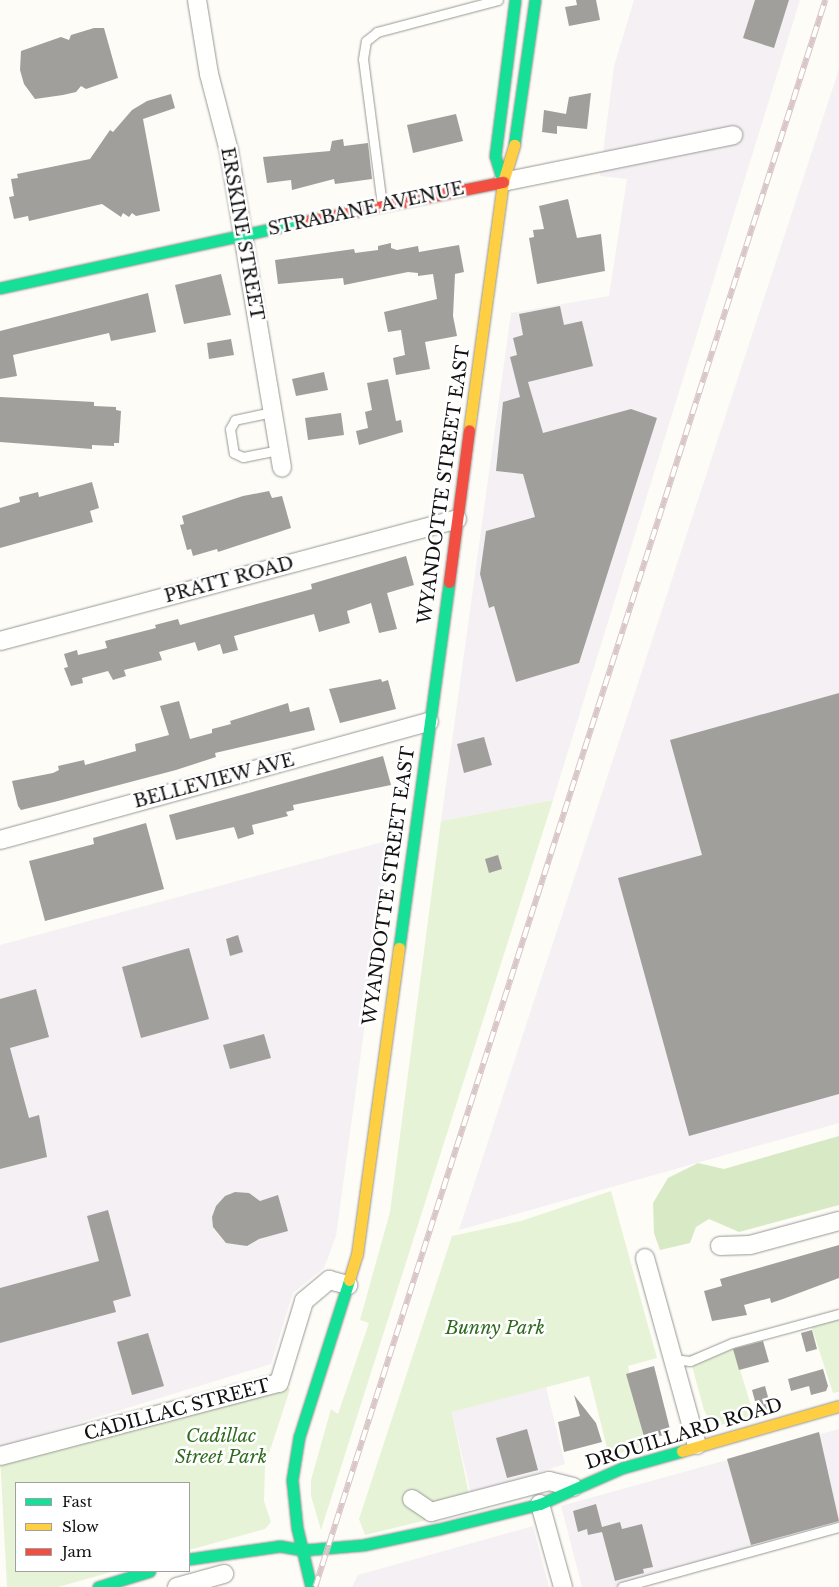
<!DOCTYPE html>
<html>
<head>
<meta charset="utf-8">
<style>
	body { margin:0 }
	#map { position:relative; width:839px; height:1587px; overflow:hidden; background:#fdfcf7; font-family:"Libre Baskerville",serif }
	div>[style] { position:absolute }
	.industrial>* { inset:0; background:#f5f0f3 }
	.green>* { inset:0; background:#e7f3d7 }
	.forest>* { inset:0; background:#d8eac5 }
	.building>* { inset:0; background:#a19f9c }
	.roads { filter:drop-shadow(0 0 1px #979795) drop-shadow(0 0 1px #979795) }
	.lane>* { height:9px; margin:-4.5px; padding:0 4.5px; transform-origin:4.5px; border-radius:4.5px; background:#fffffe }
	.street>* { height:18px; margin:-9px; padding:0 9px; transform-origin:9px; border-radius:9px; background:#fffffe }
	.fast>* { height:11px; margin:-5.5px; padding:0 5.5px; transform-origin:5.5px; border-radius:5.5px; background:#16e098 }
	.slow>* { height:11px; margin:-5.5px; padding:0 5.5px; transform-origin:5.5px; border-radius:5.5px; background:#ffcf43 }
	.jam>* { height:11px; margin:-5.5px; padding:0 5.5px; transform-origin:5.5px; border-radius:5.5px; background:#f24e42 }
	.rail>* { height:5.5px; margin-top:-2.75px; transform-origin:0; background:repeating-linear-gradient(90deg,#fff 0 11px,#d9c6c7 0 22px); box-sizing:border-box; border-block:1px solid #d9c6c7 }
	span { translate:-50% -50%; white-space:nowrap; text-align:center; line-height:1.15; -webkit-text-stroke:5px #fff; paint-order:stroke }
	.street-label { font-size:18px; color:#111 }
	.park-label { font-size:18px; color:#2f6b1f; font-style:italic }
	.legend { position:absolute; left:15px; top:1482px; width:175px; height:90px; box-sizing:border-box; background:#fff; border:1px solid #a0a0a0; margin:0; padding:6px 9px; list-style:none; font-size:15px; color:#111 }
	.legend li { display:flex; align-items:center; gap:10px; height:25px }
	.legend b { width:25px; border:1px solid #a0a0a0 }
</style>
</head>
<body>
<div id="map">
	<div class="industrial">
		<i style="clip-path:polygon(634px 0,800px 0,553px 800px,441px 821px,511px 313px,609px 296px,627px 179px,600px 176px,614px 66px)"></i>
		<i style="clip-path:polygon(839px 69px,839px 1123px,459px 1230px)"></i>
		<i style="clip-path:polygon(390px 840px,336px 1236px,324px 1268px,293px 1293px,271px 1364px,0 1447px,0 945px)"></i>
		<i style="clip-path:polygon(546px 1387px,565px 1464px,471px 1494px,452px 1412px)"></i>
		<i style="clip-path:polygon(839px 1429px,839px 1524px,639px 1579px,640px 1587px,582px 1587px,561px 1506px)"></i>
		<i style="clip-path:polygon(533px 1526px,549px 1587px,352px 1587px,358px 1575px)"></i>
	</div>
	<div class="green">
		<i style="clip-path:polygon(553px 800px,321px 1530px,311px 1496px,311px 1480px,331px 1409px,338px 1414px,369px 1323px,360px 1320px,390px 1212px,441px 821px)"></i>
		<i style="clip-path:polygon(611px 1191px,657px 1358px,628px 1366px,646px 1446px,609px 1456px,589px 1376px,452px 1412px,472px 1509px,365px 1535px,359px 1519px,452px 1236px,521px 1221px)"></i>
		<i style="clip-path:polygon(839px 1314px,839px 1392px,833px 1393px,810px 1322px)"></i>
		<i style="clip-path:polygon(732px 1343px,754px 1416px,721px 1425px,709px 1420px,704px 1410px,689px 1355px)"></i>
		<i style="clip-path:polygon(279px 1383px,290px 1389px,265px 1466px,264px 1501px,271px 1522px,265px 1529px,189px 1550px,189px 1483px,16px 1483px,16px 1571px,115px 1571px,58px 1587px,7px 1587px,0 1456px)"></i>
	</div>
	<div class="forest">
		<i style="clip-path:polygon(839px 1136px,839px 1205px,739px 1232px,709px 1219px,696px 1227px,690px 1243px,660px 1250px,654px 1233px,653px 1203px,668px 1178px,698px 1163px,724px 1169px)"></i>
	</div>
	<div class="building">
		<i style="clip-path:polygon(576px 0,596px 0,600px 20px,569px 26px,565px 7px,577px 5px)"></i>
		<i style="clip-path:polygon(755px 0,789px 0,774px 48px,743px 38px)"></i>
		<i style="clip-path:polygon(94px 28px,104px 28px,118px 78px,86px 89px,81px 86px,76px 92px,63px 95px,35px 99px,24px 84px,20px 70px,21px 51px,61px 37px,69px 40px,71px 35px)"></i>
		<i style="clip-path:polygon(591px 93px,587px 129px,557px 126px,557px 134px,542px 132px,544px 110px,566px 114px,569px 97px)"></i>
		<i style="clip-path:polygon(171px 94px,175px 108px,143px 119px,160px 211px,136px 216px,132px 213px,129px 217px,123px 213px,121px 217px,102px 204px,29px 221px,28px 216px,14px 219px,9px 197px,14px 196px,11px 179px,18px 178px,17px 174px,90px 159px,110px 130px,113px 132px,132px 110px,147px 101px)"></i>
		<i style="clip-path:polygon(456px 114px,463px 141px,413px 153px,407px 125px)"></i>
		<i style="clip-path:polygon(343px 139px,344px 146px,368px 143px,372px 179px,335px 184px,334px 179px,292px 190px,291px 180px,267px 183px,263px 157px,330px 151px,332px 141px)"></i>
		<i style="clip-path:polygon(568px 199px,577px 238px,601px 234px,605px 271px,537px 284px,529px 238px,534px 237px,533px 230px,544px 229px,539px 206px)"></i>
		<i style="clip-path:polygon(391px 243px,391px 248px,397px 250px,418px 246px,419px 252px,459px 245px,464px 272px,455px 274px,453px 316px,457px 336px,425px 342px,430px 369px,396px 375px,393px 358px,405px 355px,401px 330px,388px 332px,384px 312px,437px 299px,433px 274px,418px 276px,418px 273px,408px 272px,344px 285px,343px 278px,278px 284px,275px 260px,354px 249px,355px 253px,378px 250px,378px 246px)"></i>
		<i style="clip-path:polygon(221px 274px,231px 315px,184px 324px,175px 285px)"></i>
		<i style="clip-path:polygon(148px 293px,156px 332px,111px 341px,109px 333px,13px 355px,17px 376px,0 379px,0 331px)"></i>
		<i style="clip-path:polygon(560px 306px,564px 325px,582px 321px,593px 366px,528px 382px,543px 433px,631px 409px,657px 418px,579px 663px,516px 682px,494px 606px,489px 608px,480px 574px,486px 531px,535px 517px,523px 474px,496px 471px,503px 402px,520px 397px,510px 357px,517px 355px,513px 338px,523px 335px,519px 314px)"></i>
		<i style="clip-path:polygon(231px 339px,234px 355px,209px 359px,207px 343px)"></i>
		<i style="clip-path:polygon(324px 372px,328px 390px,296px 396px,292px 379px)"></i>
		<i style="clip-path:polygon(388px 379px,396px 421px,401px 420px,403px 432px,359px 445px,356px 431px,368px 428px,365px 412px,372px 410px,367px 383px)"></i>
		<i style="clip-path:polygon(0 397px,94px 402px,94px 406px,116px 407px,116px 410px,121px 411px,119px 443px,114px 443px,114px 446px,92px 445px,92px 449px,0 442px)"></i>
		<i style="clip-path:polygon(341px 413px,344px 435px,308px 440px,305px 418px)"></i>
		<i style="clip-path:polygon(92px 482px,99px 508px,90px 511px,93px 522px,0 548px,0 508px,20px 502px,19px 497px,38px 492px,39px 497px)"></i>
		<i style="clip-path:polygon(269px 491px,272px 498px,282px 496px,291px 528px,218px 552px,217px 549px,193px 556px,191px 549px,187px 550px,180px 525px,184px 524px,182px 516px,243px 496px)"></i>
		<i style="clip-path:polygon(406px 556px,414px 585px,387px 593px,397px 629px,379px 633px,371px 603px,347px 611px,350px 623px,319px 632px,314px 614px,234px 636px,238px 650px,223px 654px,220px 644px,198px 651px,195px 642px,159px 652px,162px 660px,124px 670px,126px 676px,113px 680px,108px 671px,82px 678px,83px 683px,71px 686px,64px 668px,68px 667px,64px 654px,77px 650px,78px 655px,107px 648px,105px 641px,156px 628px,155px 625px,178px 619px,180px 625px,312px 589px,311px 584px)"></i>
		<i style="clip-path:polygon(381px 679px,382px 682px,388px 680px,396px 709px,340px 723px,329px 689px)"></i>
		<i style="clip-path:polygon(839px 693px,839px 1094px,689px 1136px,618px 878px,702px 855px,670px 740px)"></i>
		<i style="clip-path:polygon(179px 701px,190px 739px,212px 733px,212px 729px,231px 724px,230px 721px,288px 703px,290px 712px,309px 707px,315px 730px,215px 753px,216px 757px,176px 770px,58px 801px,21px 810px,18px 806px,12px 781px,53px 773px,59px 770px,58px 766px,84px 760px,85px 765px,136px 751px,135px 744px,169px 735px,160px 706px)"></i>
		<i style="clip-path:polygon(484px 737px,492px 765px,464px 773px,457px 744px)"></i>
		<i style="clip-path:polygon(383px 756px,391px 785px,293px 805px,294px 810px,286px 812px,288px 816px,252px 825px,254px 834px,238px 839px,234px 827px,176px 840px,169px 815px)"></i>
		<i style="clip-path:polygon(146px 823px,164px 889px,45px 921px,29px 861px,94px 844px,93px 838px)"></i>
		<i style="clip-path:polygon(498px 855px,502px 869px,489px 873px,485px 859px)"></i>
		<i style="clip-path:polygon(238px 935px,243px 952px,230px 956px,226px 939px)"></i>
		<i style="clip-path:polygon(189px 948px,209px 1019px,141px 1038px,122px 967px)"></i>
		<i style="clip-path:polygon(36px 989px,49px 1037px,10px 1048px,29px 1118px,39px 1115px,47px 1157px,0 1169px,0 999px)"></i>
		<i style="clip-path:polygon(264px 1034px,271px 1058px,230px 1069px,223px 1045px)"></i>
		<i style="clip-path:polygon(235px 1192px,249px 1193px,260px 1201px,278px 1195px,288px 1231px,259px 1239px,247px 1246px,226px 1243px,213px 1227px,212px 1217px,216px 1206px,225px 1196px)"></i>
		<i style="clip-path:polygon(108px 1210px,131px 1296px,113px 1301px,116px 1312px,0 1343px,0 1288px,99px 1261px,87px 1216px)"></i>
		<i style="clip-path:polygon(839px 1245px,839px 1278px,783px 1299px,771px 1303px,770px 1298px,744px 1305px,747px 1315px,712px 1321px,704px 1291px,722px 1286px,720px 1279px)"></i>
		<i style="clip-path:polygon(812px 1330px,817px 1349px,806px 1352px,801px 1333px)"></i>
		<i style="clip-path:polygon(148px 1333px,164px 1386px,132px 1395px,117px 1342px)"></i>
		<i style="clip-path:polygon(763px 1341px,769px 1362px,739px 1370px,733px 1349px)"></i>
		<i style="clip-path:polygon(654px 1366px,671px 1433px,645px 1440px,626px 1374px)"></i>
		<i style="clip-path:polygon(823px 1369px,828px 1386px,826px 1391px,811px 1395px,809px 1386px,791px 1391px,788px 1379px)"></i>
		<i style="clip-path:polygon(765px 1386px,771px 1408px,758px 1412px,752px 1390px)"></i>
		<i style="clip-path:polygon(574px 1395px,596px 1423px,602px 1442px,564px 1452px,558px 1422px,580px 1416px)"></i>
		<i style="clip-path:polygon(527px 1429px,538px 1470px,507px 1478px,496px 1438px)"></i>
		<i style="clip-path:polygon(819px 1432px,839px 1521px,751px 1545px,727px 1459px)"></i>
		<i style="clip-path:polygon(596px 1504px,602px 1527px,620px 1522px,622px 1529px,642px 1524px,653px 1567px,643px 1569px,644px 1573px,615px 1581px,602px 1532px,588px 1535px,587px 1529px,578px 1532px,573px 1511px)"></i>
	</div>
	<div class="roads">
		<div class="lane">
			<i style="left:382px;top:205px;width:147px;rotate:-97.4deg"></i>
			<i style="left:363px;top:59px;width:18px;rotate:-81deg"></i>
			<i style="left:366px;top:41px;width:14px;rotate:-39deg"></i>
			<i style="left:377px;top:32px;width:125px;rotate:-14.8deg"></i>
			<i style="left:272px;top:412px;width:38px;rotate:168deg"></i>
			<i style="left:235px;top:420px;width:10px;rotate:119deg"></i>
			<i style="left:230px;top:429px;width:24px;rotate:81deg"></i>
			<i style="left:234px;top:453px;width:10px;rotate:24deg"></i>
			<i style="left:243px;top:457px;width:37px;rotate:-11deg"></i>
			<i style="left:673px;top:1359px;width:17px;rotate:7deg"></i>
			<i style="left:690px;top:1361px;width:46px;rotate:-23.2deg"></i>
			<i style="left:732px;top:1343px;width:111px;rotate:-15.2deg"></i>
			<i style="left:622px;top:1587px;width:225px;rotate:-15.5deg"></i>
		</div>
		<div class="street">
			<i style="left:197px;top:0;width:75px;rotate:80.8deg"></i>
			<i style="left:209px;top:74px;width:80px;rotate:75.4deg"></i>
			<i style="left:229px;top:151px;width:321px;rotate:80.5deg"></i>
			<i style="left:503px;top:182px;width:235px;rotate:-11.5deg"></i>
			<i style="left:0;top:641px;width:473px;rotate:-14.9deg"></i>
			<i style="left:0;top:840px;width:445px;rotate:-15.4deg"></i>
			<i style="left:720px;top:1246px;width:30px;rotate:-2deg"></i>
			<i style="left:750px;top:1245px;width:92px;rotate:-15.1deg"></i>
			<i style="left:645px;top:1258px;width:194px;rotate:74.5deg"></i>
			<i style="left:0;top:1456px;width:288px;rotate:-14.7deg"></i>
			<i style="left:279px;top:1383px;width:86px;rotate:-73deg"></i>
			<i style="left:304px;top:1301px;width:33px;rotate:-40deg"></i>
			<i style="left:329px;top:1280px;width:20px;rotate:15deg"></i>
			<i style="left:412px;top:1499px;width:23px;rotate:34deg"></i>
			<i style="left:431px;top:1512px;width:122px;rotate:-14.7deg"></i>
			<i style="left:549px;top:1481px;width:25px;rotate:14deg"></i>
			<i style="left:540px;top:1504px;width:86px;rotate:74.5deg"></i>
			<i style="left:177px;top:1587px;width:49px;rotate:-15.5deg"></i>
		</div>
		<div class="fast">
			<i style="left:514px;top:145px;width:147px;rotate:-81.8deg"></i>
			<i style="left:503px;top:182px;width:27px;rotate:-107deg"></i>
			<i style="left:495px;top:156px;width:157px;rotate:-82.7deg"></i>
			<i style="left:0;top:288px;width:314px;rotate:-12.3deg"></i>
			<i style="left:399px;top:948px;width:369px;rotate:-82.2deg"></i>
			<i style="left:189px;top:1559px;width:92px;rotate:-8.1deg"></i>
			<i style="left:280px;top:1546px;width:23px;rotate:10deg"></i>
			<i style="left:303px;top:1550px;width:60px;rotate:-4.8deg"></i>
			<i style="left:363px;top:1545px;width:78px;rotate:-11.9deg"></i>
			<i style="left:439px;top:1529px;width:104px;rotate:-13.9deg"></i>
			<i style="left:540px;top:1504px;width:90px;rotate:-23.7deg"></i>
			<i style="left:622px;top:1468px;width:62px;rotate:-15.8deg"></i>
			<i style="left:98px;top:1587px;width:54px;rotate:-17.1deg"></i>
			<i style="left:311px;top:1587px;width:61px;rotate:-103.3deg"></i>
			<i style="left:297px;top:1528px;width:48px;rotate:-95.9deg"></i>
			<i style="left:292px;top:1480px;width:44px;rotate:-80.8deg"></i>
			<i style="left:299px;top:1437px;width:165px;rotate:-72.3deg"></i>
		</div>
		<div class="slow">
			<i style="left:469px;top:430px;width:250px;rotate:-82.2deg"></i>
			<i style="left:503px;top:182px;width:39px;rotate:-73deg"></i>
			<i style="left:349px;top:1280px;width:27px;rotate:-73deg"></i>
			<i style="left:357px;top:1254px;width:309px;rotate:-82.2deg"></i>
			<i style="left:682px;top:1451px;width:163px;rotate:-16deg"></i>
		</div>
		<div class="jam">
			<i style="left:307px;top:221px;width:200px;rotate:-11.3deg"></i>
			<i style="left:449px;top:582px;width:153px;rotate:-82.5deg"></i>
		</div>
	</div>
	<div class="rail">
		<i style="left:315px;top:1587px;width:1667px;rotate:-72.18deg"></i>
	</div>
	<div class="street-label">
		<span style="left:366px;top:209px;rotate:-12deg">STRABANE AVENUE</span>
		<span style="left:242px;top:234px;rotate:80deg">ERSKINE STREET</span>
		<span style="left:444px;top:485px;rotate:-82deg">WYANDOTTE STREET EAST</span>
		<span style="left:229px;top:580px;rotate:-15deg">PRATT ROAD</span>
		<span style="left:214px;top:781px;rotate:-15deg">BELLEVIEW AVE</span>
		<span style="left:389px;top:886px;rotate:-82deg">WYANDOTTE STREET EAST</span>
		<span style="left:177px;top:1410px;rotate:-15deg">CADILLAC STREET</span>
		<span style="left:684px;top:1434px;rotate:-17deg">DROUILLARD ROAD</span>
	</div>
	<div class="park-label">
		<span style="left:495px;top:1328px">Bunny Park</span>
		<span style="left:221px;top:1447px">Cadillac<br>Street Park</span>
	</div>
	<ul class="legend">
	<li><b style="height:6px;background:#16e098"></b>Fast</li>
	<li><b style="height:6px;background:#ffcf43"></b>Slow</li>
	<li><b style="height:6px;background:#f24e42"></b>Jam</li>
	</ul>
</div>
</body>
</html>
